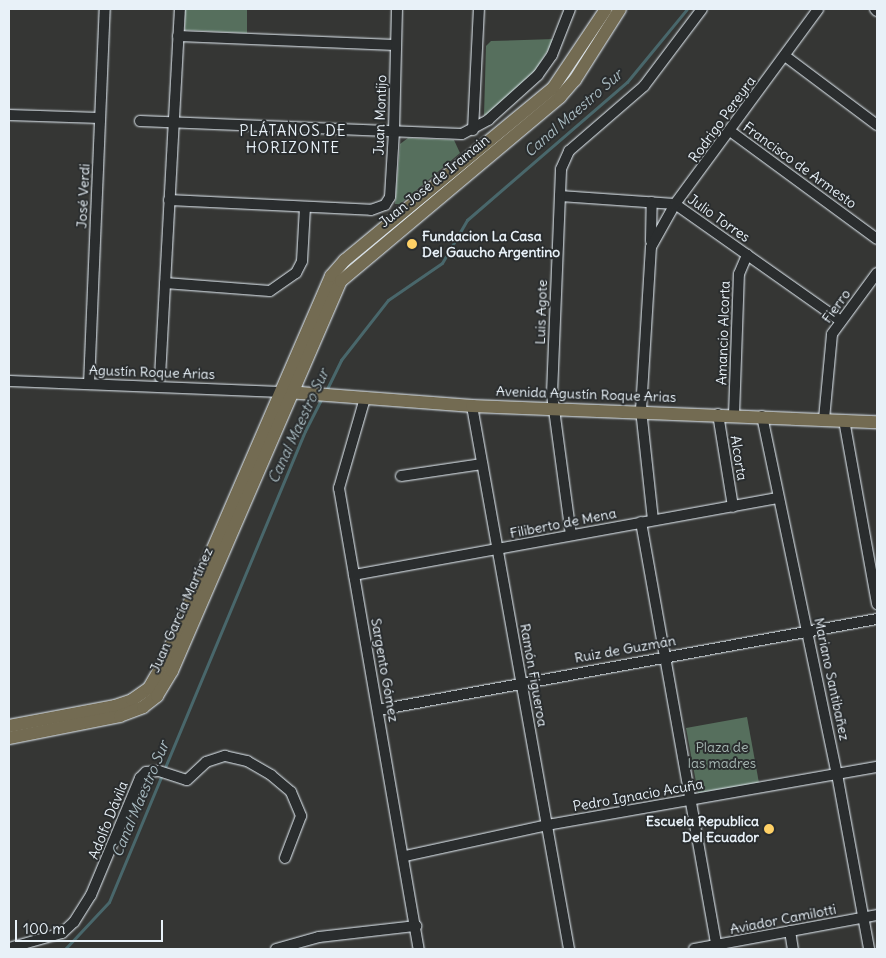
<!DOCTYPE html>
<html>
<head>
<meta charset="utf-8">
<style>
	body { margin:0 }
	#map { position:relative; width:886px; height:958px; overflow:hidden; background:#353634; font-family:Delius,sans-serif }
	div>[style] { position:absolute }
	.green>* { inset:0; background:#566f5d }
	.stream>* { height:3px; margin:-1.5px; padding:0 1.5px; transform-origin:1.5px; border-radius:1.5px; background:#49676b }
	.roads { filter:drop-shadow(0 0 1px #e8f1f8) drop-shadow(0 0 1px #e8f1f8) }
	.minor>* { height:10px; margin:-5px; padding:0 5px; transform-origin:5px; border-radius:5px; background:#2a2d2e }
	.major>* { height:12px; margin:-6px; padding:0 6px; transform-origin:6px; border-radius:6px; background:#736b52 }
	.dots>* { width:14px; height:14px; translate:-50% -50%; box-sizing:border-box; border:2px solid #2a2d2e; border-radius:50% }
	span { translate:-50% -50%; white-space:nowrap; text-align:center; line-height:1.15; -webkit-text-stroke:4px #2a2d2e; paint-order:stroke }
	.street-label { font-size:14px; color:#e8f1f8 }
	.poi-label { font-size:14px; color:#e8f1f8; font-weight:700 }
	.left { translate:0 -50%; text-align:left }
	.right { translate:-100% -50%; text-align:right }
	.park-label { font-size:14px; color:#a6b6b2 }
	.water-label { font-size:15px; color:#a8bac0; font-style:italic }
	.neighbourhood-label { font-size:15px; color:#e8f1f8; letter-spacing:1px }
	.frame { position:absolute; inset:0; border:10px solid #e8f1f8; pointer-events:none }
	.scale { position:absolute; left:15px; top:920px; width:148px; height:22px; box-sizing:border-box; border:2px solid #e8f1f8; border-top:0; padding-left:6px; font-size:15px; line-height:18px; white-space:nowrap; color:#e8f1f8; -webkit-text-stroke:4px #2a2d2e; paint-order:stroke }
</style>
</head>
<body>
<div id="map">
	<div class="green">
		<i style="clip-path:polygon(185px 9px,247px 9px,247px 33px,185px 30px)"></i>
		<i style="clip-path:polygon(555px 39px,535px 71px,488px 116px,484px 115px,486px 46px,491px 41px)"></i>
		<i style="clip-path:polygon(408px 138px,454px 140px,460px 153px,400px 204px,395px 204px,400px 144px)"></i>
		<i style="clip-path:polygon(747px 717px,759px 783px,698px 793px,686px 728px)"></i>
	</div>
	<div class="stream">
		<i style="left:325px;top:393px;width:37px;rotate:-64deg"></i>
		<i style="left:341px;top:360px;width:76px;rotate:-51.9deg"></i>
		<i style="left:388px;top:300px;width:65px;rotate:-34.4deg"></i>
		<i style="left:442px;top:263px;width:50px;rotate:-59.8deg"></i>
		<i style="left:467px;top:220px;width:211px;rotate:-40.8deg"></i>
		<i style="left:627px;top:82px;width:94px;rotate:-50.6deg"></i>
		<i style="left:65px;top:949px;width:64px;rotate:-46.9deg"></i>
		<i style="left:109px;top:902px;width:510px;rotate:-67.41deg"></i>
		<i style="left:305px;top:431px;width:37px;rotate:-63deg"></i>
	</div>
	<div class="roads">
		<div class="minor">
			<i style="left:875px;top:9px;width:3px;rotate:45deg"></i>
			<i style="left:178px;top:36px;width:218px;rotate:2.4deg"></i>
			<i style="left:785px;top:56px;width:115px;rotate:36.9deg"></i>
			<i style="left:9px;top:115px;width:91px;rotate:1.9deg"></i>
			<i style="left:140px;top:121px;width:322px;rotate:2.3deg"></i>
			<i style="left:462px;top:134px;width:30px;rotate:-28deg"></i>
			<i style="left:488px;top:120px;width:67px;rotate:-42deg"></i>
			<i style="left:538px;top:75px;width:24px;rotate:-55deg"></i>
			<i style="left:552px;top:55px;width:49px;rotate:-68.6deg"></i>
			<i style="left:473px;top:130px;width:121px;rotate:-87.2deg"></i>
			<i style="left:730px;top:131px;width:182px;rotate:36.3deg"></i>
			<i style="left:560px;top:196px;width:115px;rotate:4deg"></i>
			<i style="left:675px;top:204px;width:203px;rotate:35.2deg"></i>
			<i style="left:169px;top:200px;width:202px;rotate:2.8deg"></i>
			<i style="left:371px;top:210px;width:15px;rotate:-20deg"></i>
			<i style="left:385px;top:205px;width:9px;rotate:-58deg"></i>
			<i style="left:390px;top:197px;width:66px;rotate:-86.5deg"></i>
			<i style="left:394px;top:131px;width:122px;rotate:-88.6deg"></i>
			<i style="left:651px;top:241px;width:39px;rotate:-89deg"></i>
			<i style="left:165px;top:283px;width:105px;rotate:4.4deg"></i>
			<i style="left:270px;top:291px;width:32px;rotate:-35deg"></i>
			<i style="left:296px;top:273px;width:13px;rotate:-63deg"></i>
			<i style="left:302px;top:261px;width:54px;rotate:-86.8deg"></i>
			<i style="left:160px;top:377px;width:369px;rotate:-86.9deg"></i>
			<i style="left:9px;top:381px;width:273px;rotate:2.3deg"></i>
			<i style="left:89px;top:384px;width:375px;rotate:-87.6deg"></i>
			<i style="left:365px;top:398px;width:94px;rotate:106.1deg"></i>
			<i style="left:339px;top:488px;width:468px;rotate:80.2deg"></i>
			<i style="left:472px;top:406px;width:552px;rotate:79.87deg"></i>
			<i style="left:718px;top:414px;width:94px;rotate:80.8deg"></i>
			<i style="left:734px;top:415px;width:141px;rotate:-88deg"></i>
			<i style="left:739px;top:274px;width:21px;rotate:-67deg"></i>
			<i style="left:762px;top:416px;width:366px;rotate:78.2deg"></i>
			<i style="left:837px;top:774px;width:178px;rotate:79.6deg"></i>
			<i style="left:824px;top:419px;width:85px;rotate:-84.6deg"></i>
			<i style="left:832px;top:334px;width:76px;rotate:-53.6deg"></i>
			<i style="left:844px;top:420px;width:187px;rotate:79.8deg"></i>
			<i style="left:401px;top:476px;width:82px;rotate:-8.4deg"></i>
			<i style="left:653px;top:520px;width:111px;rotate:-96.2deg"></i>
			<i style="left:641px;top:410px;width:163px;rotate:-86.5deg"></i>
			<i style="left:651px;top:247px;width:49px;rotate:-60.8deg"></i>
			<i style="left:675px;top:204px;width:242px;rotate:-53.7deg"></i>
			<i style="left:641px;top:522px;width:434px;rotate:79.9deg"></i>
			<i style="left:571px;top:535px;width:142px;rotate:-97.7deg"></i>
			<i style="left:552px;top:394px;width:225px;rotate:-87.7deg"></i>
			<i style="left:561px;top:169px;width:20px;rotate:-66deg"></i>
			<i style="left:569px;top:151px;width:99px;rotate:-40.9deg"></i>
			<i style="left:644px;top:86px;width:96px;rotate:-53deg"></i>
			<i style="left:354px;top:575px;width:431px;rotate:-10.3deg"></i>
			<i style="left:378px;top:710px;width:507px;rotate:-10.34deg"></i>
			<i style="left:405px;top:856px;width:145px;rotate:-12.3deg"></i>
			<i style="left:547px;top:825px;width:335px;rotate:-10deg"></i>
			<i style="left:790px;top:931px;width:18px;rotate:81deg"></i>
			<i style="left:9px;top:948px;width:55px;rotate:-15.8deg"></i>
			<i style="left:62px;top:933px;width:16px;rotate:-43deg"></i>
			<i style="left:74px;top:922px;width:32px;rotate:-58deg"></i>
			<i style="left:91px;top:895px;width:127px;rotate:-67.3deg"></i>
			<i style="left:140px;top:778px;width:8px;rotate:-45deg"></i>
			<i style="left:146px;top:772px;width:13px;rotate:-4deg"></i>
			<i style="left:159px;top:771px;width:29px;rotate:18deg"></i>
			<i style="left:187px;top:780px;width:26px;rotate:-43deg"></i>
			<i style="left:206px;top:762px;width:20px;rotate:-18deg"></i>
			<i style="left:225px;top:756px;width:23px;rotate:13deg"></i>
			<i style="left:247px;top:761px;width:28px;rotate:30deg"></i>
			<i style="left:271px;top:775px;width:26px;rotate:40deg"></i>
			<i style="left:291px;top:792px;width:26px;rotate:67deg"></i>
			<i style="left:301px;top:816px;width:45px;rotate:110.9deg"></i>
			<i style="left:276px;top:949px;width:45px;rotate:-15.6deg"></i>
			<i style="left:319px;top:937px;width:98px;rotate:-6.5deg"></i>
			<i style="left:694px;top:949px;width:186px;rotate:-10.5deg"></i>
		</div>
		<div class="major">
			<i style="left:287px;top:392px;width:186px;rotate:4.3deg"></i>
			<i style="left:472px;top:406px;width:405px;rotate:2.3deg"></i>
			<i style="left:9px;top:726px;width:108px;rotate:-10.7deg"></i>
			<i style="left:115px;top:706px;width:18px;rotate:-19deg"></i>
			<i style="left:132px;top:700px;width:21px;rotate:-35deg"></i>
			<i style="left:149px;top:688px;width:28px;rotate:-60deg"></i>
			<i style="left:163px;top:664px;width:423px;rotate:-66.6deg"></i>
			<i style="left:331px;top:276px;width:21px;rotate:-49deg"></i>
			<i style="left:345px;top:260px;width:270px;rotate:-39.6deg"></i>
			<i style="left:553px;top:88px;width:95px;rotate:-56.1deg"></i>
			<i style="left:9px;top:738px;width:113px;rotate:-11.2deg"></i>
			<i style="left:120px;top:716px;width:25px;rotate:-21deg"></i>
			<i style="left:143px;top:707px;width:18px;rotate:-38deg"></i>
			<i style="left:157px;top:696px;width:29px;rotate:-59deg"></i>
			<i style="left:172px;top:671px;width:425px;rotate:-66.6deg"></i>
			<i style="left:341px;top:281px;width:286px;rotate:-40deg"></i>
			<i style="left:560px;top:97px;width:23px;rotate:-49deg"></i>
			<i style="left:575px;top:80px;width:84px;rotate:-57.6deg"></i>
		</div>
	</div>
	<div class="dots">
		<i style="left:412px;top:244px;background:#ffd166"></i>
		<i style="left:769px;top:829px;background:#ffd166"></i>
	</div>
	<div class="street-label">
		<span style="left:380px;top:115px;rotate:-88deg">Juan Montijo</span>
		<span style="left:722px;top:119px;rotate:-54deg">Rodrigo Pereyra</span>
		<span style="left:800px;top:165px;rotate:36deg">Francisco de Armesto</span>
		<span style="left:434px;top:181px;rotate:-39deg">Juan José de Iramain</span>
		<span style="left:83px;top:196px;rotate:-87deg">José Verdi</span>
		<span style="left:719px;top:218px;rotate:35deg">Julio Torres</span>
		<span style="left:836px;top:306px;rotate:-54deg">Fierro</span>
		<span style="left:541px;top:312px;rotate:-88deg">Luis Agote</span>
		<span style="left:723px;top:333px;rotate:-88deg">Amancio Alcorta</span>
		<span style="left:152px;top:372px;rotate:2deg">Agustín Roque Arias</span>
		<span style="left:586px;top:394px;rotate:2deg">Avenida Agustín Roque Arias</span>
		<span style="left:739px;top:458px;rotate:81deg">Alcorta</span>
		<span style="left:563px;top:523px;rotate:-11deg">Filiberto de Mena</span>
		<span style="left:181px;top:610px;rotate:-66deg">Juan García Martínez</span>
		<span style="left:625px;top:649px;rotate:-10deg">Ruiz de Guzmán</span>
		<span style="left:385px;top:670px;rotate:80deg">Sargento Gómez</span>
		<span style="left:534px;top:675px;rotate:80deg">Ramón Figueroa</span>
		<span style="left:832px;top:679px;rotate:78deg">Mariano Santibañez</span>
		<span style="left:638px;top:795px;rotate:-10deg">Pedro Ignacio Acuña</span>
		<span style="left:108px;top:820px;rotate:-68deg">Adolfo Dávila</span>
		<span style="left:783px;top:919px;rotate:-11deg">Aviador Camilotti</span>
	</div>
	<div class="poi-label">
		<span class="left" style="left:422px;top:244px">Fundacion La Casa<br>Del Gaucho Argentino</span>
		<span class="right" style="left:759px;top:829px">Escuela Republica<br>Del Ecuador</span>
	</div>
	<div class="park-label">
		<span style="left:722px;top:755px">Plaza de<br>las madres</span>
	</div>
	<div class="water-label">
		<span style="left:573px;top:113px;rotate:-41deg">Canal Maestro Sur</span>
		<span style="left:298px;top:426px;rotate:-65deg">Canal Maestro Sur</span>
		<span style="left:140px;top:799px;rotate:-67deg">Canal Maestro Sur</span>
	</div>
	<div class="neighbourhood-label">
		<span style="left:293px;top:139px">PLÁTANOS DE<br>HORIZONTE</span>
	</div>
	<div class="frame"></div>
	<div class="scale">100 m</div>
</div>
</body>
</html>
